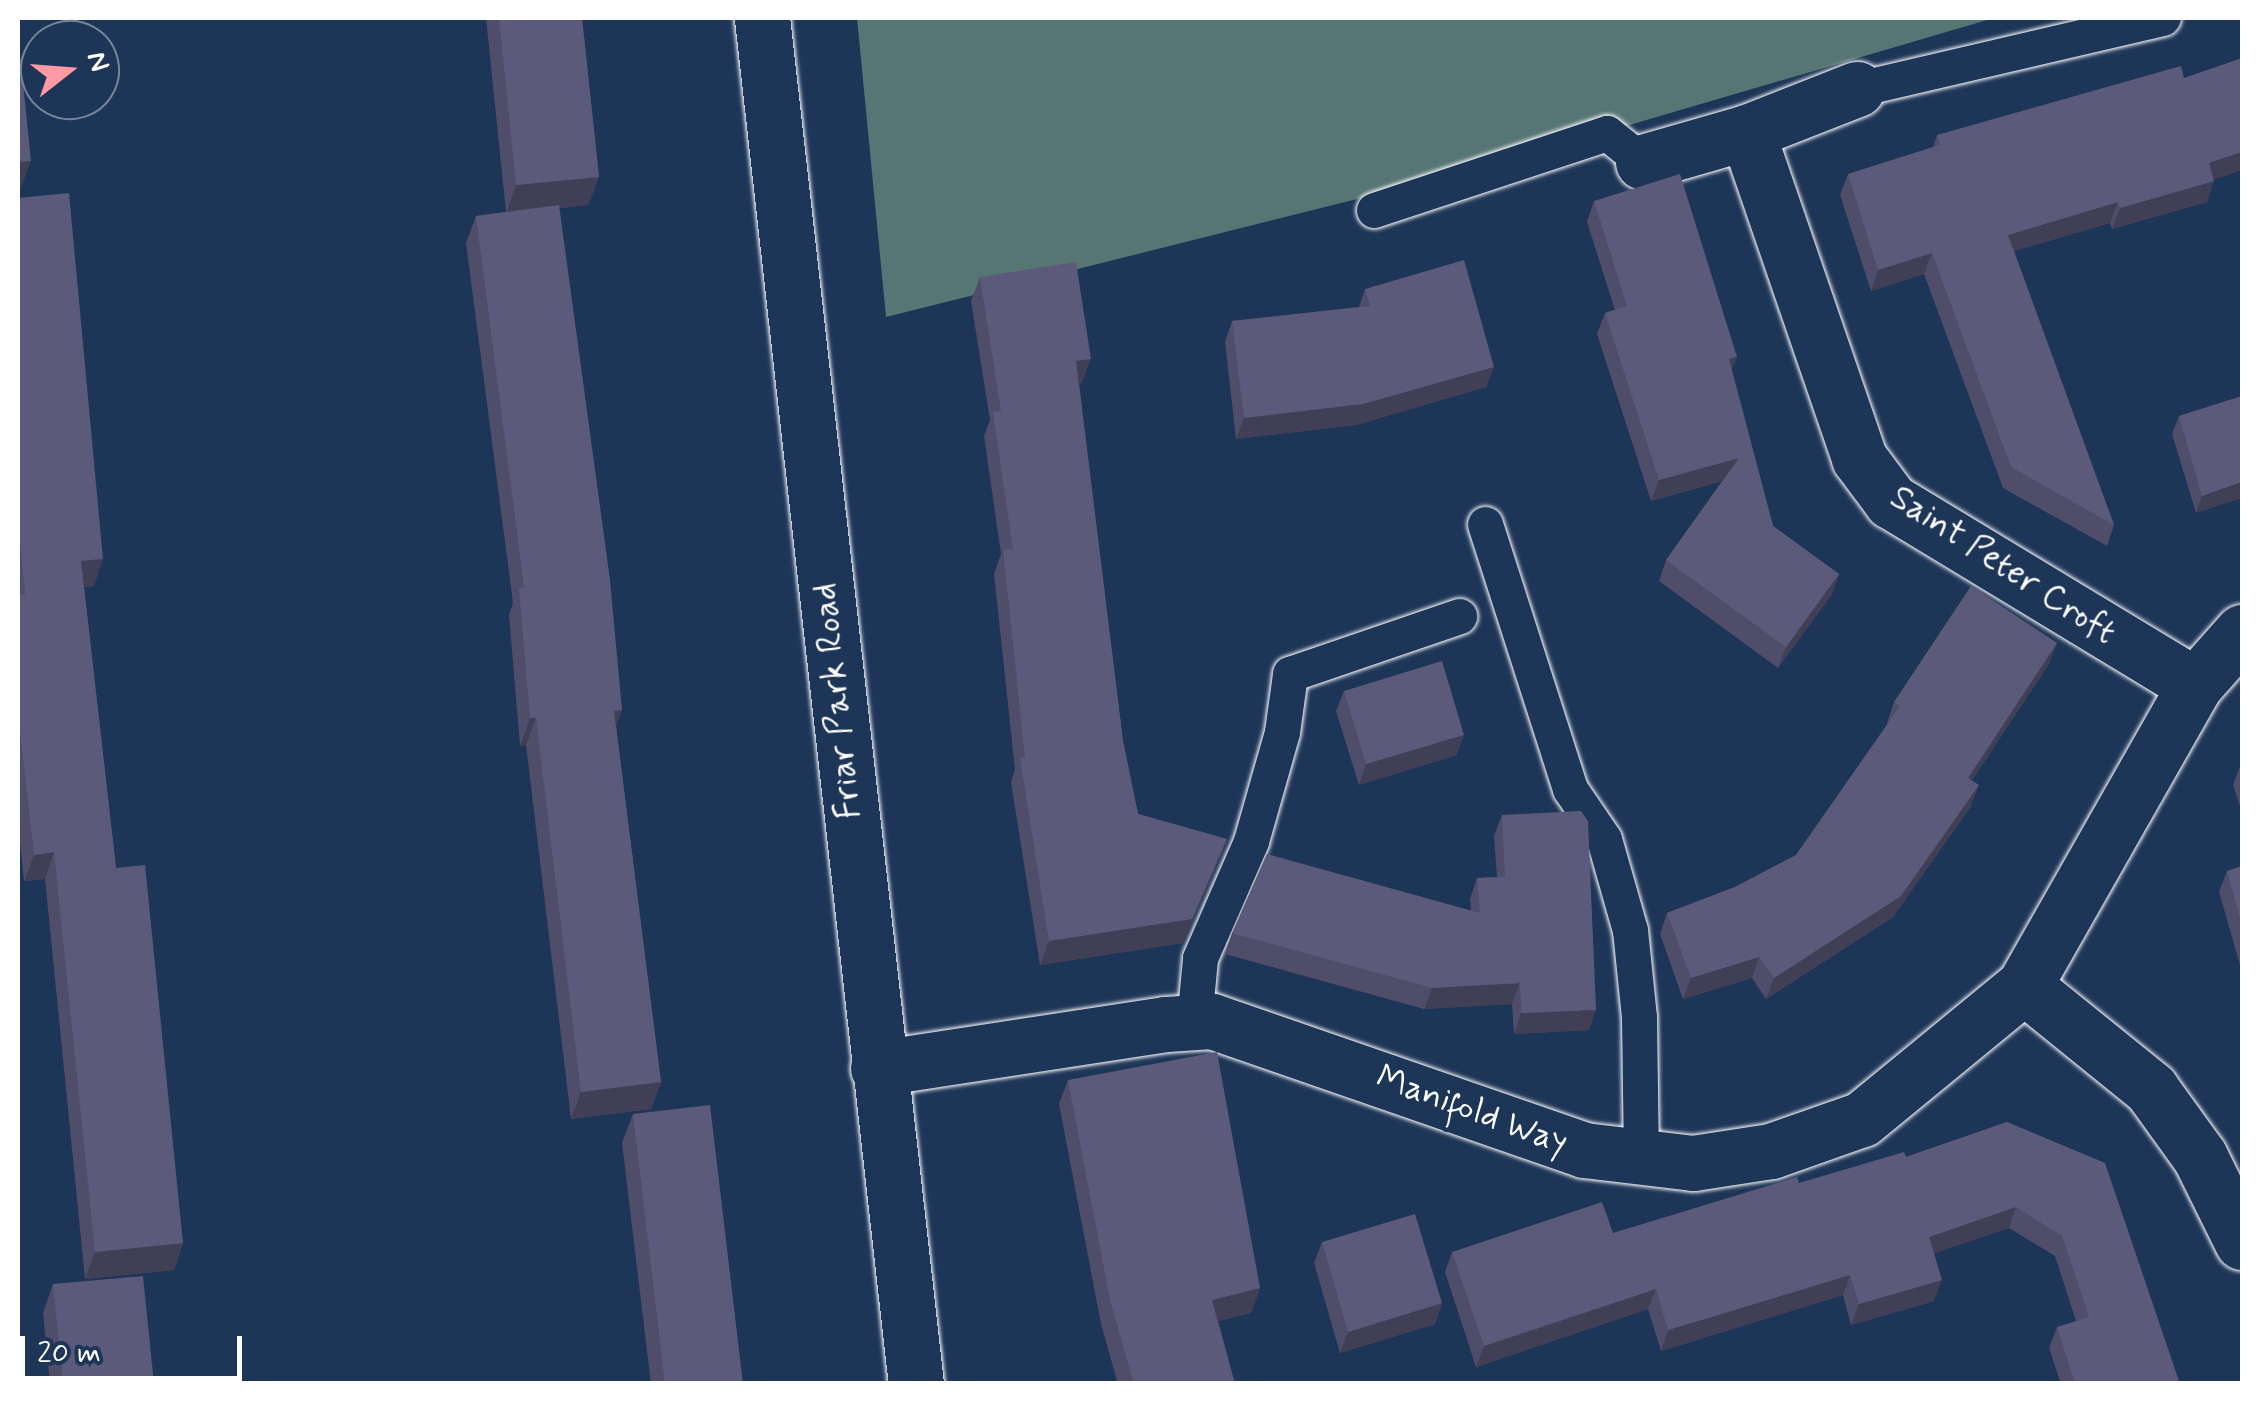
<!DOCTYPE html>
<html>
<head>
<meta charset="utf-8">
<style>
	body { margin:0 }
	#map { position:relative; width:2260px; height:1401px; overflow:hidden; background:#1d3557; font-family:Mynerve,sans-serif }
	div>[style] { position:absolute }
	.green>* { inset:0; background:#567574 }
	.roads { filter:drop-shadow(0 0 2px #fff) drop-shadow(0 0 2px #fff) }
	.lane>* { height:35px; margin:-17.5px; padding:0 17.5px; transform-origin:17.5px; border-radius:17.5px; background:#1d3557 }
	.street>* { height:55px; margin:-27.5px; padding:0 27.5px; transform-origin:27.5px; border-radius:27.5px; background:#1d3557 }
	.wall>* { inset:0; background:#4f4d6a }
	.shaded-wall>* { inset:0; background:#403f56 }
	.building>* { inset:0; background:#5c5a7b }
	span { translate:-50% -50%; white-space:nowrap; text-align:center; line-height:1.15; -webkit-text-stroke:9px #1d3557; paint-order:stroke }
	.street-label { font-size:35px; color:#fff }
	.frame { position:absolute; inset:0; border:20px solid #fff; pointer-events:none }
	.north { position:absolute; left:20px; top:20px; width:100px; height:100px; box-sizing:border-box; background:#1d3557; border:2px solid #77869a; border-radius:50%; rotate:73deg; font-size:28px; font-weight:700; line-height:40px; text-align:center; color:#fff }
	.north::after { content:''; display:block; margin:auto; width:35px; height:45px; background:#ff9aa2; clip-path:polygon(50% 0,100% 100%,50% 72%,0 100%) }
	.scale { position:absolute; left:20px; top:1336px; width:222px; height:45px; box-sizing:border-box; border:5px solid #fff; border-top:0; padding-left:12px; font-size:30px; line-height:35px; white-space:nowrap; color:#fff; -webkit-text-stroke:8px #1d3557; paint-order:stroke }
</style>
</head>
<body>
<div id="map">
	<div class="green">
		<i style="clip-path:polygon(857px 18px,1994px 18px,1493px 165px,886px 317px)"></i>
	</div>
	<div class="roads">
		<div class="lane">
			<i style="left:1857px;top:89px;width:314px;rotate:-13.1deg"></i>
			<i style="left:1374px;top:210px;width:245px;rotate:-18.3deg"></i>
			<i style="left:1607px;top:133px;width:46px;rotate:38.9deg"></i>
			<i style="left:1485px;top:524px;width:278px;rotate:72.2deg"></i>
			<i style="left:1570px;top:789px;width:60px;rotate:55.8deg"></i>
			<i style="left:1604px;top:839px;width:95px;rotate:74.1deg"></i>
			<i style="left:1630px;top:930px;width:87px;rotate:84.1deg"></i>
			<i style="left:1639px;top:1017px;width:139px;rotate:89.2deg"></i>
			<i style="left:1194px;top:1022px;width:64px;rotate:-84.6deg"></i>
			<i style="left:1200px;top:958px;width:128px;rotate:-66.4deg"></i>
			<i style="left:1251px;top:841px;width:113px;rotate:-74.1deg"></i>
			<i style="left:1282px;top:732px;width:59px;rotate:-82.1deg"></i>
			<i style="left:1290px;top:674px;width:179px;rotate:-18.9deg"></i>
		</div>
		<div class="street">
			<i style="left:762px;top:18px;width:1375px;rotate:83.57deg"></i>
			<i style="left:1747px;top:132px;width:345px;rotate:71deg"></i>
			<i style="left:1859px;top:458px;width:54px;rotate:53.3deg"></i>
			<i style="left:1891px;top:501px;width:355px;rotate:31.2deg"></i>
			<i style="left:1643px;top:162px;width:108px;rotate:-16.1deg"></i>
			<i style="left:1747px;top:132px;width:118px;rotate:-21.4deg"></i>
			<i style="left:2024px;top:986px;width:164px;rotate:39deg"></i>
			<i style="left:2151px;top:1089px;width:84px;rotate:54.2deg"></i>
			<i style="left:2200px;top:1157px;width:95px;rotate:63.7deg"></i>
			<i style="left:878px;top:1068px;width:291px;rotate:-8.7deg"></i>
			<i style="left:1166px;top:1024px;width:46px;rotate:-3.7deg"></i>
			<i style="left:1212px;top:1021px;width:394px;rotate:19.1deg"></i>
			<i style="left:1584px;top:1150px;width:110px;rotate:6.8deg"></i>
			<i style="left:1693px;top:1163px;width:79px;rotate:-8.7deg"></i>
			<i style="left:1771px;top:1151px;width:96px;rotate:-19.4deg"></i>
			<i style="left:1862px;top:1119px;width:210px;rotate:-39.4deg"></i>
			<i style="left:2024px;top:986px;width:346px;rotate:-60.4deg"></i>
			<i style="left:2195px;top:685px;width:71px;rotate:-48.4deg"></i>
		</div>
	</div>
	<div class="wall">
		<i style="clip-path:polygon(486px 18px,582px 18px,599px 177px,588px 205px,559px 208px,622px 710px,616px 726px,661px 1082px,651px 1109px,571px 1119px,526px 745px,520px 746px,509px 615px,513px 603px,466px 243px,476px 216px,506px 212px)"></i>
		<i style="clip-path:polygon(1937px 135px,2214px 180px,2207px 202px,2112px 229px,2110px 223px,2014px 251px,2114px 525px,2107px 546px,2003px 488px,1924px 274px,1871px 291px,1840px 195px,1848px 174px,1933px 147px)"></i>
		<i style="clip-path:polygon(18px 198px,94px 586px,84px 587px,116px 868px,183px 1243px,174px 1270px,85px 1279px,45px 879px,24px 881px,18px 824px)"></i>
		<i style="clip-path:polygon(1594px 201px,1732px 371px,1773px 526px,1839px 574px,1832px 594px,1778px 668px,1659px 581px,1666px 560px,1722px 481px,1651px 501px,1597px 334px,1605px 313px,1615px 310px,1587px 222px)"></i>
		<i style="clip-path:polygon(980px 277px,1082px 383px,1079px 383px,1123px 741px,1138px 814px,1227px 839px,1218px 863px,1183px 943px,1040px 965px,1011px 782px,1015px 770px,994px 574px,1001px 554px,984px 436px,990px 420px,971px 301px)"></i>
		<i style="clip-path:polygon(1365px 289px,1494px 367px,1486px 387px,1356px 425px,1236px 439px,1225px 342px,1232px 321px,1359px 307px)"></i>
		<i style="clip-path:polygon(2242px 396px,2196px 513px,2172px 434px,2179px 416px)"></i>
		<i style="clip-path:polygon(2057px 643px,2049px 664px,1972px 780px,1971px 806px,1893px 917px,1766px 999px,1752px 978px,1683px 999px,1660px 934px,1667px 913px,1735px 887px,1796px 855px,1888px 724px,1887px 723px,1894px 702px)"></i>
		<i style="clip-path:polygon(1344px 691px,1457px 755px,1359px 785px,1336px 711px)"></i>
		<i style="clip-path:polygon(2242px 761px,2242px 812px,2233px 785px)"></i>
		<i style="clip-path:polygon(1502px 815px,1589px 1030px,1514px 1034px,1512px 1004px,1424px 1009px,1225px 954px,1232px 933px,1471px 910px,1470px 899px,1477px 878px,1497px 877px,1494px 836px)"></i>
		<i style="clip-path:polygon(2242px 866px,2242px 972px,2219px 892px,2227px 871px)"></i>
		<i style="clip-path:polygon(1068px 1080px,1260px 1288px,1251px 1313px,1218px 1321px,1235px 1384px,1118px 1384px,1101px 1324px,1059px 1104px)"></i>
		<i style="clip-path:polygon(633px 1114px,743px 1384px,651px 1384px,622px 1143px)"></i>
		<i style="clip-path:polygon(2007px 1122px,2180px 1384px,2061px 1384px,2049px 1348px,2057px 1327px,2076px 1321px,2055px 1256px,2009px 1228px,1934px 1253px,1934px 1301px,1851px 1325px,1843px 1295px,1661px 1351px,1648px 1309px,1476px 1367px,1445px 1272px,1452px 1252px,1613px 1233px,1799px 1183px,1906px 1157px)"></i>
		<i style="clip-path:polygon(1322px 1242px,1442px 1303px,1435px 1324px,1340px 1353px,1314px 1263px)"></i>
		<i style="clip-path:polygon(53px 1284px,154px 1384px,50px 1384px,43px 1313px)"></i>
	</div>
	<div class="shaded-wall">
		<i style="clip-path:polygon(2242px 152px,2242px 170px,2202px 184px,2209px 163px)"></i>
		<i style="clip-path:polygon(31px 161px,20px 190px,18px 190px,18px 162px)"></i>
		<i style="clip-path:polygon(599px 177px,588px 205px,506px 214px,516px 185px)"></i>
		<i style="clip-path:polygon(2214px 181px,2207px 202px,2112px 229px,2120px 208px)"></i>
		<i style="clip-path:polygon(2118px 202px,2110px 223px,2000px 255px,2008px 235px)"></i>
		<i style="clip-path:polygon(1932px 253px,1924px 274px,1871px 291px,1878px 270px)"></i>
		<i style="clip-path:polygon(1737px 357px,1729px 377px,1729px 359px)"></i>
		<i style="clip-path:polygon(1091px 359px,1082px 383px,1067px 385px,1076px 361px)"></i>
		<i style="clip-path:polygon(1494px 367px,1486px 387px,1356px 425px,1236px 439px,1244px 418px)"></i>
		<i style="clip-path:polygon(1739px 458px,1731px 479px,1651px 501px,1659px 480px)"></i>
		<i style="clip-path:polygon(2242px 482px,2242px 498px,2196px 513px,2202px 496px)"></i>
		<i style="clip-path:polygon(103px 559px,94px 586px,71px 588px,81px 561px)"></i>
		<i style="clip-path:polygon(1839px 574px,1832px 594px,1778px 668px,1786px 647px)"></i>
		<i style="clip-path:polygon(2057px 643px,2049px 664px,1960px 798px,1968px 778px)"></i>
		<i style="clip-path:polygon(622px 710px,612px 737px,614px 711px)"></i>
		<i style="clip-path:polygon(530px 718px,536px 718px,526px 745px,520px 746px)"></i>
		<i style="clip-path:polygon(1464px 735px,1457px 755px,1359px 785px,1366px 764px)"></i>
		<i style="clip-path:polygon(1979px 785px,1971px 806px,1893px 917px,1766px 999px,1774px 978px)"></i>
		<i style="clip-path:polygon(1227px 839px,1218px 863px,1183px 943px,1040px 965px,1049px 941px)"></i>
		<i style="clip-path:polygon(54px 852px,45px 879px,24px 881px,34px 855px)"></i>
		<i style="clip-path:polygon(1759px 957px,1752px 978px,1683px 999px,1691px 978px)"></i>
		<i style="clip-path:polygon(1520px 983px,1512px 1004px,1424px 1009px,1432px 988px)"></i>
		<i style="clip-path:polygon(1596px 1010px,1589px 1030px,1514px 1034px,1521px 1013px)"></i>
		<i style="clip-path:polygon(661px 1082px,651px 1109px,571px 1119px,581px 1092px)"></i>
		<i style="clip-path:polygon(2016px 1207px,2009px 1228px,1922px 1258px,1929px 1237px)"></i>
		<i style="clip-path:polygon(183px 1243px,174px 1270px,85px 1279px,95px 1252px)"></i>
		<i style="clip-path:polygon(1850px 1275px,1843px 1295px,1661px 1351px,1668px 1330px)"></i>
		<i style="clip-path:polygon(1942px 1280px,1934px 1301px,1851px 1325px,1859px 1304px)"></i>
		<i style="clip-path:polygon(1260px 1288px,1251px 1313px,1203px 1325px,1212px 1300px)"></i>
		<i style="clip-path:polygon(1656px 1289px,1648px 1309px,1476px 1367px,1484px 1346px)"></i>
		<i style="clip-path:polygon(1442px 1303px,1435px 1324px,1340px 1353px,1348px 1332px)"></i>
	</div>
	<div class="building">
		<i style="clip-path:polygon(499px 18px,582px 18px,599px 177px,516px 185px)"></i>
		<i style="clip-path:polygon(18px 34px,31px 161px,18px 162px)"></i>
		<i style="clip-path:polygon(2242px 58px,2242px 152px,2209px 163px,2214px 181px,2120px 208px,2118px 202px,2008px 235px,2114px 525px,2011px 467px,1932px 253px,1878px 270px,1848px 174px,1940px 145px,1937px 135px,2181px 66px,2184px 78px)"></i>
		<i style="clip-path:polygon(1680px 174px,1737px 357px,1729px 359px,1773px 526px,1839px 574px,1786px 647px,1666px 560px,1739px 458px,1659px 480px,1605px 313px,1627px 306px,1594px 201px)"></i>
		<i style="clip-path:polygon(69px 193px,103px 559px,81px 561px,116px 868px,145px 865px,183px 1243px,95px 1252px,54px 852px,34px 855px,18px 714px,18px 595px,25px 594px,18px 522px,18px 198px)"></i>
		<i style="clip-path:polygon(559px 205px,610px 580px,622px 710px,614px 711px,661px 1082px,581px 1092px,536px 718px,530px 718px,519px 588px,524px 587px,476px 216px)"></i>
		<i style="clip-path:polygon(1464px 260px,1494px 367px,1363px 404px,1244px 418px,1232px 321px,1370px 306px,1365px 289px)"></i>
		<i style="clip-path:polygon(1076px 262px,1091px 359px,1076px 361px,1123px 741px,1138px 814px,1227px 839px,1192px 919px,1049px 941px,1020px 758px,1025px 757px,1003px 550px,1013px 549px,993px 412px,1001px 411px,980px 277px)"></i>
		<i style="clip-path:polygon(2242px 396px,2242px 482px,2202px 496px,2179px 416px)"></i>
		<i style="clip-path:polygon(1971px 586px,2057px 643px,1968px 778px,1979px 785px,1901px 896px,1774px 978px,1759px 957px,1691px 978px,1667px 913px,1735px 887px,1796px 855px,1900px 706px,1894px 702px)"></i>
		<i style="clip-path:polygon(1442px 661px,1464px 735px,1366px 764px,1344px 691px)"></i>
		<i style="clip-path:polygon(1581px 811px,1588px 821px,1596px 1010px,1521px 1013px,1520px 983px,1432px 988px,1232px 933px,1267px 854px,1480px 913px,1477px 878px,1505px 877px,1502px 815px)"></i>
		<i style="clip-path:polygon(2242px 866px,2242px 925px,2227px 871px)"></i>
		<i style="clip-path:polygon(1217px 1052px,1260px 1288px,1212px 1300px,1235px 1384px,1134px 1384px,1110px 1300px,1068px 1080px)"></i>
		<i style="clip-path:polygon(710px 1105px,743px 1384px,665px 1384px,633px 1114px)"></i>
		<i style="clip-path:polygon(2007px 1122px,2105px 1163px,2180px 1384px,2075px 1384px,2057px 1327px,2089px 1317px,2062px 1236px,2016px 1207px,1929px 1237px,1942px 1280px,1859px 1304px,1850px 1275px,1668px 1330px,1656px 1289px,1484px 1346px,1452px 1252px,1602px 1202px,1613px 1233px,1797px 1177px,1799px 1183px,1904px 1152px,1906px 1157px)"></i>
		<i style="clip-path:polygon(1415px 1214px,1442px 1303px,1348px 1332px,1322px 1242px)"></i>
		<i style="clip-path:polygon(143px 1276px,154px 1384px,63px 1384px,53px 1284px)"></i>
	</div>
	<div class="street-label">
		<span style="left:2003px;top:565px;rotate:33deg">Saint Peter Croft</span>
		<span style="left:837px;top:701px;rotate:-96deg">Friar Park Road</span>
		<span style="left:1472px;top:1110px;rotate:20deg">Manifold Way</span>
	</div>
	<div class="frame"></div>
	<div class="north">N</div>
	<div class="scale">20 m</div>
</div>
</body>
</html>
